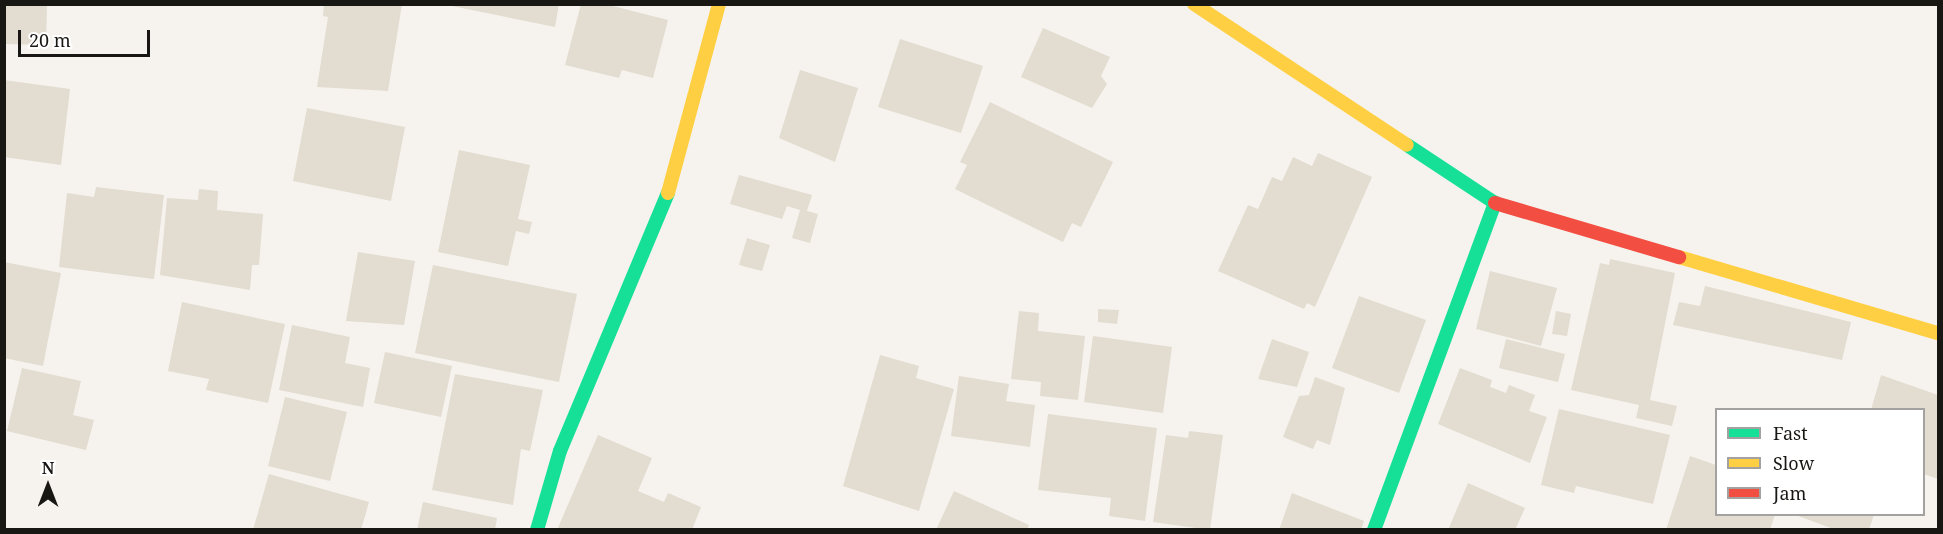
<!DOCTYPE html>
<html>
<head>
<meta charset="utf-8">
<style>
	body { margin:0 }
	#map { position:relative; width:1943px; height:534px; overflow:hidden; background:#f6f3ee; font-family:"Noto Serif",serif }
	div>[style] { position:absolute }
	.building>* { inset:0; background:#e3dcd0 }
	.fast>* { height:14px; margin:-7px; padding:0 7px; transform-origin:7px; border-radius:7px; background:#16e098 }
	.slow>* { height:14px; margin:-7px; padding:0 7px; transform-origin:7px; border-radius:7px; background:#ffcf43 }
	.jam>* { height:14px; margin:-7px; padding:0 7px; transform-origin:7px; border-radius:7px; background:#f24e42 }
	span { translate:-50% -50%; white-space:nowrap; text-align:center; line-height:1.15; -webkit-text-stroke:4.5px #fff; paint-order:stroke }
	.frame { position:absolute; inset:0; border:6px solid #191714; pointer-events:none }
	.legend { position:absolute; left:1715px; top:408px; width:210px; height:108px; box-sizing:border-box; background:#fff; border:2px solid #a3a2a1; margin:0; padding:8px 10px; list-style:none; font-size:18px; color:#191714 }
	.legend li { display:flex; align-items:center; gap:12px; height:30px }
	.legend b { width:30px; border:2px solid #a3a2a1 }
	.north { position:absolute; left:18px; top:456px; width:60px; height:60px; -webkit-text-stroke:4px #fff; paint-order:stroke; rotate:0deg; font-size:16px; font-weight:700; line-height:24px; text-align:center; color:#191714 }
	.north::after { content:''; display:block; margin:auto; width:21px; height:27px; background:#191714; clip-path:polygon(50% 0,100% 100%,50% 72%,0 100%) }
	.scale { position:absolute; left:18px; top:30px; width:132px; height:27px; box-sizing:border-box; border:3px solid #191714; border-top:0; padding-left:8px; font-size:18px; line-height:21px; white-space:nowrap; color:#191714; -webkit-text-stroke:4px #fff; paint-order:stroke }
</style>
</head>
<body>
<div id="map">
	<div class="building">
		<i style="clip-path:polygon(324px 4px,402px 4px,388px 91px,317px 87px,328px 17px,323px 16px)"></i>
		<i style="clip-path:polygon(442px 4px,559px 4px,555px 27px)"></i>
		<i style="clip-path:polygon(581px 4px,605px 4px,668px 20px,653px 78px,622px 70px,619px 78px,565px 65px)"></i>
		<i style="clip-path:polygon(5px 5px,47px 5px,46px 45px,5px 44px)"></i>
		<i style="clip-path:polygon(1043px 28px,1110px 57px,1101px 76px,1107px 84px,1092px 108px,1021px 77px)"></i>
		<i style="clip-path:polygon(900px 39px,983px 66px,961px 133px,878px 107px)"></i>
		<i style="clip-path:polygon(800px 70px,858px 88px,835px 162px,779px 138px)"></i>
		<i style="clip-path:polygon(4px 80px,70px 89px,61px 165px,4px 157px)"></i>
		<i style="clip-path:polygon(990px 102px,1113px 162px,1081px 227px,1072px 223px,1063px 242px,955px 189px,967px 165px,960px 162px)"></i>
		<i style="clip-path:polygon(307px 108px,405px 127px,391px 201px,293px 181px)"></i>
		<i style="clip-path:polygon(459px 150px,530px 165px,518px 219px,532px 222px,529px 234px,516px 231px,508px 266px,438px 252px)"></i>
		<i style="clip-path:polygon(1318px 153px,1372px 177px,1315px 307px,1307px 303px,1304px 309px,1218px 271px,1248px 205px,1258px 209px,1272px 177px,1282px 181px,1293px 157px,1312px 166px)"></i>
		<i style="clip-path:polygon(739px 175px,812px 195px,807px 211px,818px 214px,810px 243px,792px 238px,800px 210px,787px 206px,782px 219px,730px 204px)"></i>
		<i style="clip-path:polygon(96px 187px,164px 195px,154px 279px,59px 267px,67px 193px,94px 197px)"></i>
		<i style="clip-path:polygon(199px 189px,218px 191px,217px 210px,263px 214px,259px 265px,252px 265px,250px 290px,160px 275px,167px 198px,198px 200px)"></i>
		<i style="clip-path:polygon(747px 238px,770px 245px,762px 271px,739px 265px)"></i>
		<i style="clip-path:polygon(358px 252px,415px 261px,404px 325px,346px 321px)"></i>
		<i style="clip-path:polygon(1610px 259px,1675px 273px,1650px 400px,1677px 406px,1672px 426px,1636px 418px,1639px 405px,1571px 390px,1600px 263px,1609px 265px)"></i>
		<i style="clip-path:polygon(4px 262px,61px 273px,43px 366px,4px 358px)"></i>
		<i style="clip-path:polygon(433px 265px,577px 294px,559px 382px,415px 353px)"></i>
		<i style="clip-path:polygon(1490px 271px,1557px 288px,1541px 346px,1476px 329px)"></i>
		<i style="clip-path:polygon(1705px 286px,1851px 322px,1842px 360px,1673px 325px,1679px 302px,1700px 306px)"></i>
		<i style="clip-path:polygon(1359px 296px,1426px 320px,1399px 393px,1332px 368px)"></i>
		<i style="clip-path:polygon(182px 302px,285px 324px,268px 403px,206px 390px,209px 379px,168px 371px)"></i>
		<i style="clip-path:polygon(1098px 309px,1119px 310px,1117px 324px,1098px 322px)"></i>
		<i style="clip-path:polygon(1019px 311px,1039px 313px,1038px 331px,1085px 336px,1078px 400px,1040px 396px,1041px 382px,1011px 379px)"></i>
		<i style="clip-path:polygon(1556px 311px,1571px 314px,1567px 336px,1552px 334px)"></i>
		<i style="clip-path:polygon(292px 325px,350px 337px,345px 363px,370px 368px,363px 407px,279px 390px)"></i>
		<i style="clip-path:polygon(1093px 336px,1172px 347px,1163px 413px,1084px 402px)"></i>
		<i style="clip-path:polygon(1272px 339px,1309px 352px,1297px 387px,1258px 379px)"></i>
		<i style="clip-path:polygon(1506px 339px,1565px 354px,1558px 382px,1499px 368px)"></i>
		<i style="clip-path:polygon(385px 352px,452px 366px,441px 417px,374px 403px)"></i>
		<i style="clip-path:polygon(880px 355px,919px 366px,916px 378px,954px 389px,919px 511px,843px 486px)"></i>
		<i style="clip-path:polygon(22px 368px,81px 381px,73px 415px,94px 420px,86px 450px,7px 431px)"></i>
		<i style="clip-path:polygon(1460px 368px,1492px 380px,1490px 387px,1506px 393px,1509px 385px,1535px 395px,1529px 411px,1547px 417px,1530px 463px,1438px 424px)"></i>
		<i style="clip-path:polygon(455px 374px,543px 390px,530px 451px,521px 449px,513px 505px,432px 490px)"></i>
		<i style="clip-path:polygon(1881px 375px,1938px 395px,1938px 479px,1924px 474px,1924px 410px,1871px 410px)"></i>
		<i style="clip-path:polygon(959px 376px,1009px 384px,1006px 401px,1035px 405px,1030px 447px,951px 436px)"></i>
		<i style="clip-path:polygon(1315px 377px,1345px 388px,1330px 445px,1317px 440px,1313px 449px,1283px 437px,1299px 396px,1309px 395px)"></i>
		<i style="clip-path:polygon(285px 397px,347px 412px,330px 481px,268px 466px)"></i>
		<i style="clip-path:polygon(1559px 409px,1670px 435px,1653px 504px,1576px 486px,1574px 493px,1541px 485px)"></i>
		<i style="clip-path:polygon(1048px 414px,1157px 428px,1145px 521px,1109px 516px,1111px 498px,1038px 490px)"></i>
		<i style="clip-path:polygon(1189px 431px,1223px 435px,1210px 530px,1153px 522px,1166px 435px,1188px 438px)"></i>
		<i style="clip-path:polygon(598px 435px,652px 458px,638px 491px,664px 502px,668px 493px,701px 507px,692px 530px,557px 530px)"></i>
		<i style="clip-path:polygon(1690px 456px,1716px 465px,1716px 514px,1775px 514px,1770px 530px,1666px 530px)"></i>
		<i style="clip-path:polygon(269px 474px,369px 502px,361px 530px,253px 530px)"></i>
		<i style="clip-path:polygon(1468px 483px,1525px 508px,1515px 530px,1448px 530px)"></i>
		<i style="clip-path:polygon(954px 491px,1029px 525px,1027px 530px,936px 530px)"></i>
		<i style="clip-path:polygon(1292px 493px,1364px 521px,1361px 530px,1279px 530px)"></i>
		<i style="clip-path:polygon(423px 502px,497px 518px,495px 530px,417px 530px)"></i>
		<i style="clip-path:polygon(1793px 514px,1874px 514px,1869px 530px,1836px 530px)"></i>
	</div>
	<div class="fast">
		<i style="left:537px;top:530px;width:82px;rotate:-73.8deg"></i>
		<i style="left:560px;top:451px;width:280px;rotate:-67.3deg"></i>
		<i style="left:1374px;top:530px;width:349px;rotate:-69.7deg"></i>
		<i style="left:1495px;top:203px;width:105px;rotate:-146.6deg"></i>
	</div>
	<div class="slow">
		<i style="left:1194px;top:4px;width:255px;rotate:33.5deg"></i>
		<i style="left:668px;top:193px;width:196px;rotate:-74.9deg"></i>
		<i style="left:1679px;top:257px;width:270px;rotate:16.4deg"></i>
	</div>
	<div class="jam">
		<i style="left:1495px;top:203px;width:192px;rotate:16.4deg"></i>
	</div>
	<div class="frame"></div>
	<ul class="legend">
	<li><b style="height:8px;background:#16e098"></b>Fast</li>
	<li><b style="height:8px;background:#ffcf43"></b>Slow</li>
	<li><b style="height:8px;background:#f24e42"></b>Jam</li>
	</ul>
	<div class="north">N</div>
	<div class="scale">20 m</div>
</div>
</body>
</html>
